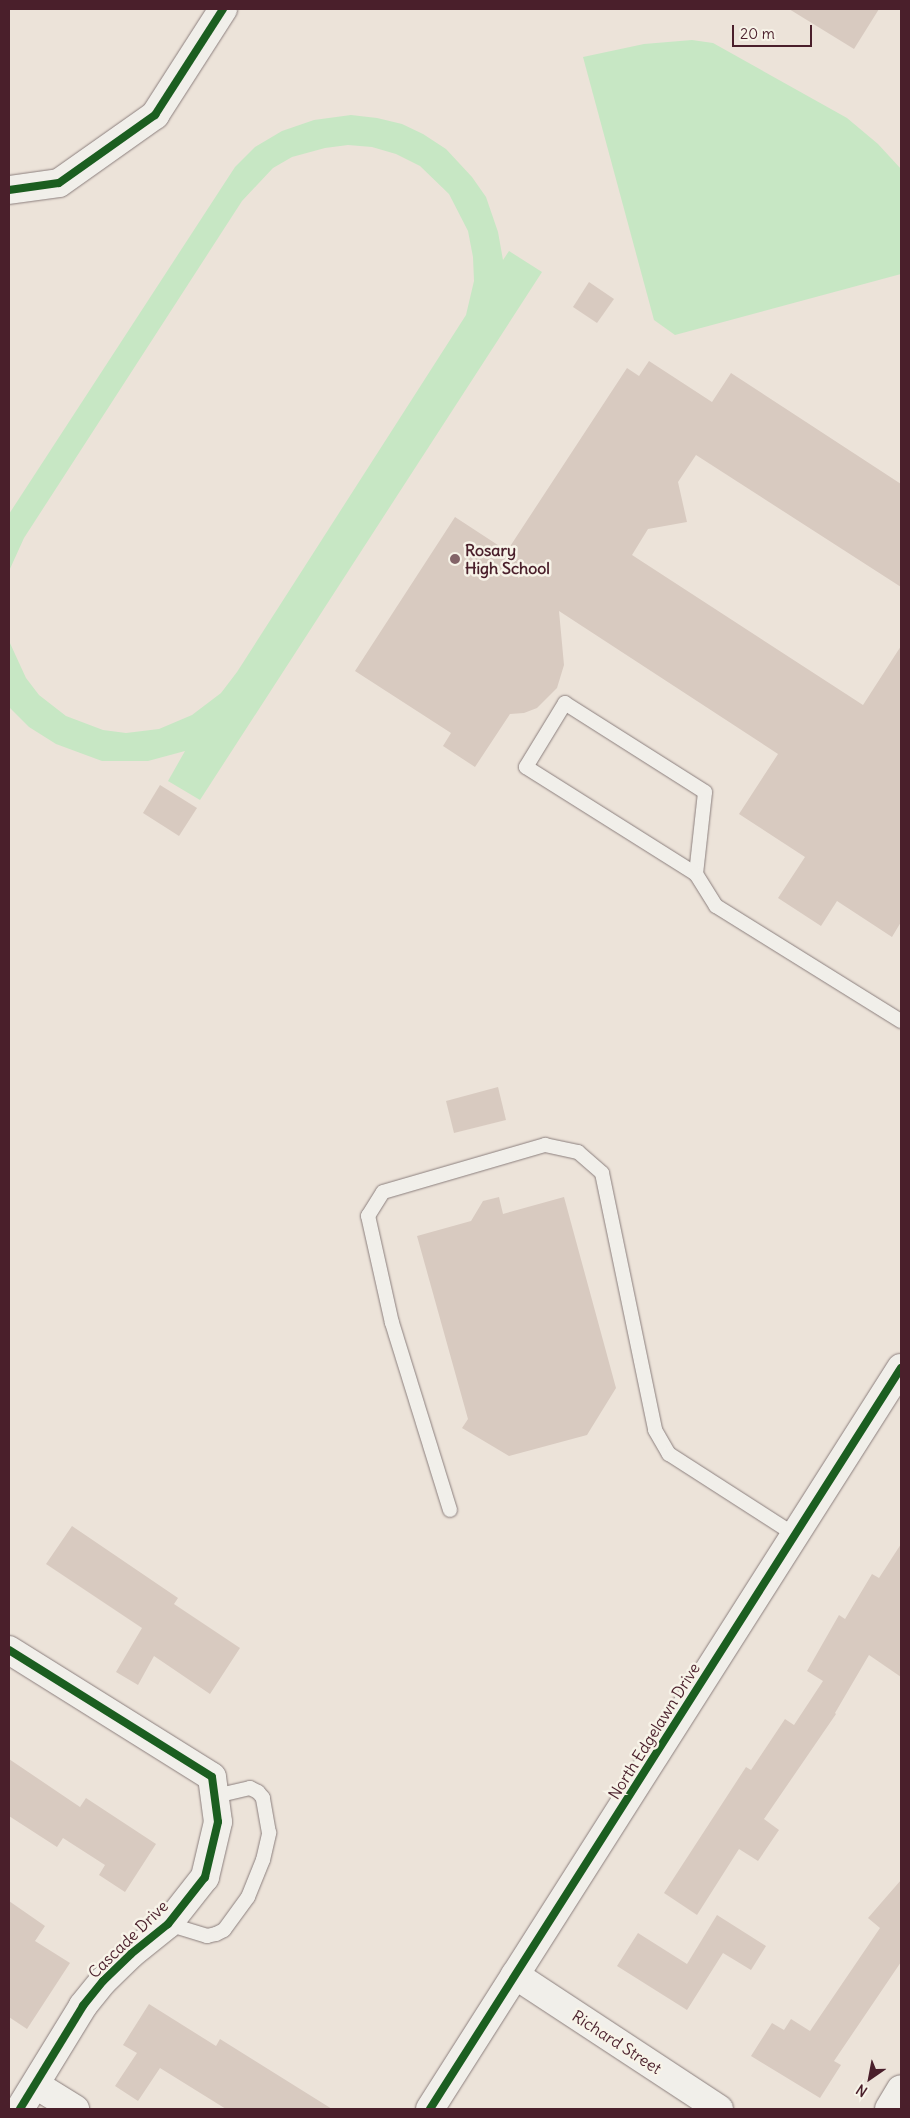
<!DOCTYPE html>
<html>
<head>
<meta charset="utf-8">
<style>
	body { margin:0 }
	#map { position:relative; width:910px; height:2118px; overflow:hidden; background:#ece3d9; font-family:Delius,sans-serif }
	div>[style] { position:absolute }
	.green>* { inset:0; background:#c7e7c4 }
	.building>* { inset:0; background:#d8cac0 }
	.roads { filter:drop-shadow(0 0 1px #8b7f7d) drop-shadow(0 0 1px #8b7f7d) }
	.service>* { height:14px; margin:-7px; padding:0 7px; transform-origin:7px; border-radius:7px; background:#f1efea }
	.minor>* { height:28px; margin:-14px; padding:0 14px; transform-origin:14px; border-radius:14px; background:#f1efea }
	.tertiary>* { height:28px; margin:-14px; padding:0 14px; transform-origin:14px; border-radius:14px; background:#f1efea }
	.cycleway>* { height:8px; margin:-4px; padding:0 4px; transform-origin:4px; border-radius:4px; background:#1b5e20 }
	.dots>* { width:14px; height:14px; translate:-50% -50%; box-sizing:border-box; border:2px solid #f7f3e8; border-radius:50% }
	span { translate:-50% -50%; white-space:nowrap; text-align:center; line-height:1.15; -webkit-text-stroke:5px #f7f3e8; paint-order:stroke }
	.poi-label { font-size:16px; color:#4a1f2b; font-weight:700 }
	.left { translate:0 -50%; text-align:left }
	.street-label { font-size:16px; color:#4a1f2b }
	.frame { position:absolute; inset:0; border:10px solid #4a1f2b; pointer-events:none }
	.north { position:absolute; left:845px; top:2053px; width:50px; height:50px; -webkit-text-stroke:4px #f7f3e8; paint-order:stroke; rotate:213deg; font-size:14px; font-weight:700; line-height:20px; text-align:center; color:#4a1f2b }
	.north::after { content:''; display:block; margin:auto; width:18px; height:22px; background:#4a1f2b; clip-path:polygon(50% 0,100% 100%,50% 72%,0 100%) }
	.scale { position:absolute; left:732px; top:25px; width:80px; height:22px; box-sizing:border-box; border:2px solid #4a1f2b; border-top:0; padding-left:6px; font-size:15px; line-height:18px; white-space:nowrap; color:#4a1f2b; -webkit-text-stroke:4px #f7f3e8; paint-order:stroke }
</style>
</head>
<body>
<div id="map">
	<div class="green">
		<i style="clip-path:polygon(692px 40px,713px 43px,847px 118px,878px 144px,901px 169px,901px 274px,675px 335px,654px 320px,583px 57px,644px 44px)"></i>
		<i style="clip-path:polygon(351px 115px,377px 118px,402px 124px,423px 134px,446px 149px,472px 177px,486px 197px,498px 232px,503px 260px,509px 251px,542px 272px,200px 800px,168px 781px,185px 751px,148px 761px,102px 761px,56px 744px,29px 727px,9px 707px,9px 641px,26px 678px,39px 695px,66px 716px,103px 730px,126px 733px,159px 729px,192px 715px,221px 693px,237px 672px,466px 315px,474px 281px,473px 257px,468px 231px,449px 194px,420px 166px,396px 154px,372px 147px,348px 145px,325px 148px,292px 157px,273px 168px,242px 201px,24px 538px,9px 571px,9px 514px,235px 167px,255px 147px,282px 131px,314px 120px)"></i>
	</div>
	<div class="building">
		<i style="clip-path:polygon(789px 9px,879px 9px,854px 49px)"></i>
		<i style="clip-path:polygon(589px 282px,614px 299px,597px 323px,573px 307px)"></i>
		<i style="clip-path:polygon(649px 361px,712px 402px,731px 373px,901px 484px,901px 587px,696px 455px,678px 482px,687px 522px,648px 529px,632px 555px,863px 705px,901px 646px,901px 922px,892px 937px,837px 901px,821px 926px,778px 898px,805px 857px,739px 814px,778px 754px,559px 611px,564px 665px,557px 688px,537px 708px,524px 713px,510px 714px,475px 767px,443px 746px,451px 733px,355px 671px,455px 517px,507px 551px,627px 368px,639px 376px)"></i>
		<i style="clip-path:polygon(160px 785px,197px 808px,179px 836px,143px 813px)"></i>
		<i style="clip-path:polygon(498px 1087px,506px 1120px,454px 1133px,446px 1101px)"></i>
		<i style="clip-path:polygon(499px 1197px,503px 1214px,564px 1197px,616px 1388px,587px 1435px,509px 1456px,462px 1428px,468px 1419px,417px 1236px,471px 1221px,483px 1201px)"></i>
		<i style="clip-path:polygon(72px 1526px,178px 1598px,174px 1604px,240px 1648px,210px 1694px,154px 1656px,138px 1685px,116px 1672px,142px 1628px,46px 1564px)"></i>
		<i style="clip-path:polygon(901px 1544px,901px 1677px,869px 1655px,835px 1713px,836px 1714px,764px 1819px,779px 1830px,758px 1861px,739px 1849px,697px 1915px,664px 1893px,746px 1767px,751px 1770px,785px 1719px,794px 1725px,823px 1681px,807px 1671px,839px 1615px,845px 1619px,872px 1574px,879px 1578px)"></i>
		<i style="clip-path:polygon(9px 1759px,80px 1807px,86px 1798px,156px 1844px,125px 1892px,99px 1875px,105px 1865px,63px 1838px,57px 1847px,9px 1816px)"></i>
		<i style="clip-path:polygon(901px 1880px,901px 1962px,834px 2061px,841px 2065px,820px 2098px,751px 2056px,772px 2023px,784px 2030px,791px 2019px,810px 2031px,880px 1928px,868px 1918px)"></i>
		<i style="clip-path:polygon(9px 1901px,45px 1926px,35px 1941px,70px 1963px,27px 2029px,9px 2017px)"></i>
		<i style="clip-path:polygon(717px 1915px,766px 1946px,751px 1970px,723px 1953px,687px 2010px,617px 1966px,638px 1933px,687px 1964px)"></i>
		<i style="clip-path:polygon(149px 2004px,216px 2046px,220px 2039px,332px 2109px,226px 2109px,160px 2068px,138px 2101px,115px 2086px,137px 2053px,123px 2045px)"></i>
	</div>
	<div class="roads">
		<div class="service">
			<i style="left:696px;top:874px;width:82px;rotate:-83.7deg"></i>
			<i style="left:705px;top:792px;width:166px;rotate:-147.6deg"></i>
			<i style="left:565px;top:703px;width:75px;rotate:121.4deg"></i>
			<i style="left:526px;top:767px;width:201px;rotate:32.2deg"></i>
			<i style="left:696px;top:874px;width:38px;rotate:58deg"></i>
			<i style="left:716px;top:906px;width:218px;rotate:31.9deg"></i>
			<i style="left:450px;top:1510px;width:196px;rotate:-107.2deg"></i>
			<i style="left:392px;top:1323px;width:110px;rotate:-102.6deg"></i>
			<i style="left:368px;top:1216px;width:28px;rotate:-58deg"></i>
			<i style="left:383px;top:1192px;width:169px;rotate:-16.2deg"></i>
			<i style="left:545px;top:1145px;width:34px;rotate:12deg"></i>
			<i style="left:578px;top:1152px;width:32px;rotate:41deg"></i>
			<i style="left:602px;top:1173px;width:262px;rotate:78.3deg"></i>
			<i style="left:655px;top:1430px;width:28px;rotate:60deg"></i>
			<i style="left:669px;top:1454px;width:150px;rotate:32.7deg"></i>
			<i style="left:168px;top:1924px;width:41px;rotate:17.1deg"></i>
			<i style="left:207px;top:1936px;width:9px;rotate:-13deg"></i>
			<i style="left:216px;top:1934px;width:9px;rotate:-27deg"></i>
			<i style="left:224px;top:1930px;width:41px;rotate:-54deg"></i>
			<i style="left:248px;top:1897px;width:40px;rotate:-68deg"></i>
			<i style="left:263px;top:1860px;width:28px;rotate:-77deg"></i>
			<i style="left:269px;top:1833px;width:36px;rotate:-100deg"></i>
			<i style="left:263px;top:1798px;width:8px;rotate:-130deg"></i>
			<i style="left:258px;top:1792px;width:9px;rotate:-153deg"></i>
			<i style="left:250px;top:1788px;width:37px;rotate:167deg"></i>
		</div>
		<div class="minor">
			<i style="left:9px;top:190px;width:50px;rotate:-8deg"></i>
			<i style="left:59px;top:183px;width:118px;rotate:-35.3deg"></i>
			<i style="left:155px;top:115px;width:126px;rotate:-57.3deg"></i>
			<i style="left:9px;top:1650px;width:239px;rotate:32deg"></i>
			<i style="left:212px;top:1777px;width:45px;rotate:82.4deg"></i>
			<i style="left:218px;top:1822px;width:57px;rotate:103.3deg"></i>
			<i style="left:205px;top:1877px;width:60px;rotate:128.2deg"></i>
			<i style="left:168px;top:1924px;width:48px;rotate:141deg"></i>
			<i style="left:131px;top:1954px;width:39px;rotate:136deg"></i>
			<i style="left:103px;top:1981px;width:32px;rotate:129deg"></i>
			<i style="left:83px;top:2006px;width:121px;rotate:121.5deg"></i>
			<i style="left:515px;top:1975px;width:244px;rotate:33.3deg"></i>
			<i style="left:36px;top:2085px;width:46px;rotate:31.6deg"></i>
			<i style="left:889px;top:2109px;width:23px;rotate:-59deg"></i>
		</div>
		<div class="tertiary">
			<i style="left:430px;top:2109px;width:878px;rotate:-57.56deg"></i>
		</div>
	</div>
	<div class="cycleway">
		<i style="left:9px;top:190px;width:50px;rotate:-8deg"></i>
		<i style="left:59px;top:183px;width:118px;rotate:-35.3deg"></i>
		<i style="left:155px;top:115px;width:126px;rotate:-57.3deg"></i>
		<i style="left:9px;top:1650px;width:239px;rotate:32deg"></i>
		<i style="left:212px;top:1777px;width:45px;rotate:82.4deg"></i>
		<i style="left:218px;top:1822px;width:57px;rotate:103.3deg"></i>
		<i style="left:205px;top:1877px;width:60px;rotate:128.2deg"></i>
		<i style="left:168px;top:1924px;width:48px;rotate:141deg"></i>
		<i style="left:131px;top:1954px;width:39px;rotate:136deg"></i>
		<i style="left:103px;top:1981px;width:32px;rotate:129deg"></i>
		<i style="left:83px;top:2006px;width:121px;rotate:121.5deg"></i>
		<i style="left:430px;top:2109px;width:878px;rotate:-57.56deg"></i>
	</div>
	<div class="dots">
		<i style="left:455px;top:559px;background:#836468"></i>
	</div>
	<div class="poi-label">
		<span class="left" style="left:465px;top:559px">Rosary<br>High School</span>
	</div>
	<div class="street-label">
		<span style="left:654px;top:1731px;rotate:-58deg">North Edgelawn Drive</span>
		<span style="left:128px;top:1939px;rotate:-44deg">Cascade Drive</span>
		<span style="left:617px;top:2042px;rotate:33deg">Richard Street</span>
	</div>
	<div class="frame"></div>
	<div class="north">N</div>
	<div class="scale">20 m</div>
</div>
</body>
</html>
